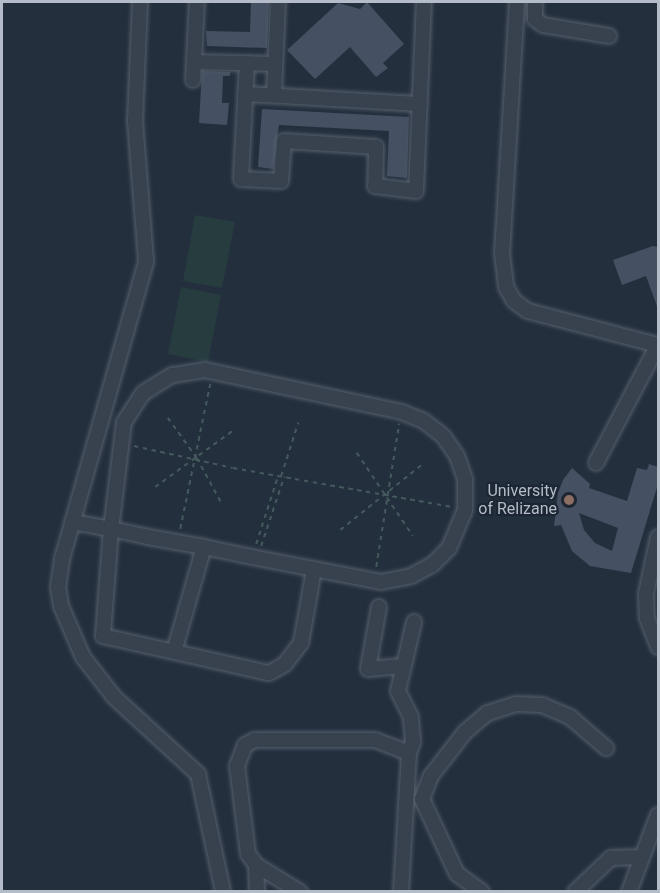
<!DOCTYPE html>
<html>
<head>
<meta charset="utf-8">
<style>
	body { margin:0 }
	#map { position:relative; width:660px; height:893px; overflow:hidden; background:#242f3e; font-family:Roboto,sans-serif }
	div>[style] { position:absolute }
	.green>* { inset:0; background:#263c3f }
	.building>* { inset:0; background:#455162 }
	.path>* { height:1.5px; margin-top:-0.75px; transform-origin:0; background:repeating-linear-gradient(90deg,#44595c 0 4.5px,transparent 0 9px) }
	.roads { filter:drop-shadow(0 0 2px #565f6c) drop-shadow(0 0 2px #565f6c) }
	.minor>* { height:14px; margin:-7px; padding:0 7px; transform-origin:7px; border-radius:7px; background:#38414e }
	.dots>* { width:16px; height:16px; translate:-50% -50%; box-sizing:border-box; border:3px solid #1d2633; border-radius:50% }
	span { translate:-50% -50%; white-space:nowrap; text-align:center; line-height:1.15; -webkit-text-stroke:4.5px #1d2633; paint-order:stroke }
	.poi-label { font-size:16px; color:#b4bcc9 }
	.right { translate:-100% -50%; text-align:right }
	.frame { position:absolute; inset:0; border:3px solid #b4bcc9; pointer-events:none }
</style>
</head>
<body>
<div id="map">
	<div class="green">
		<i style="clip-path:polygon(195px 215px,235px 222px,222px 288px,183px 281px)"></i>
		<i style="clip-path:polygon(181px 287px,221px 295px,208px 362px,168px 354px)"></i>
	</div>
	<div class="building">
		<i style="clip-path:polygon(251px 2px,269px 2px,267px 48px,207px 46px,206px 31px,250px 32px)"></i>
		<i style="clip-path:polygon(367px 2px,404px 44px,383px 63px,388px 68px,376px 77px,350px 47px,315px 79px,287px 50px,338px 3px,360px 9px)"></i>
		<i style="clip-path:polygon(202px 71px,230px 72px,230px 76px,223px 76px,222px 103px,229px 103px,227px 125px,199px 123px)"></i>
		<i style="clip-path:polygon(262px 109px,409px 117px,407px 178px,387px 176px,389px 131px,279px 125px,273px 169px,258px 167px)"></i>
		<i style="clip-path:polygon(653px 246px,658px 247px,658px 309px,646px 276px,622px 285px,613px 260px)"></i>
		<i style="clip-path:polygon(evenodd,649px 464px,658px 467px,658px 484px,631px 573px,590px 566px,572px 551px,561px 525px,554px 526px,558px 493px,563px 480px,572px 468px,590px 484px,589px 488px,627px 501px,637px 468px,647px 470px,649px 464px,579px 513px,618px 528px,612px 551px,595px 543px,584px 530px,579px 513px)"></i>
	</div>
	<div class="path">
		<i style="left:168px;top:418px;width:49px;rotate:54.1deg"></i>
		<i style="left:197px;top:458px;width:52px;rotate:61.5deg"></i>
		<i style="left:134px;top:446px;width:101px;rotate:12.5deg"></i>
		<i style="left:233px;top:468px;width:223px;rotate:10.1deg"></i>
		<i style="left:357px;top:453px;width:100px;rotate:56deg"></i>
		<i style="left:281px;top:476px;width:56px;rotate:-72.2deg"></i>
		<i style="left:155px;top:487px;width:99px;rotate:-35.9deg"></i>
		<i style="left:180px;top:529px;width:148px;rotate:-78.3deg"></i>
		<i style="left:340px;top:530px;width:107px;rotate:-38.6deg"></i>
		<i style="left:256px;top:544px;width:71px;rotate:-72.1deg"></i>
		<i style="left:261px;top:546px;width:73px;rotate:-71.6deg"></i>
		<i style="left:376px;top:567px;width:145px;rotate:-80.9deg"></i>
	</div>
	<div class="roads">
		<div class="minor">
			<i style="left:140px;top:2px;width:119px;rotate:92.4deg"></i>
			<i style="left:135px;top:121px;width:141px;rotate:85.5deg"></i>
			<i style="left:146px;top:262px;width:309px;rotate:105.8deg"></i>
			<i style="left:62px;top:559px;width:28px;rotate:98deg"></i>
			<i style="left:58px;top:587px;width:19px;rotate:81deg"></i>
			<i style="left:61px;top:606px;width:56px;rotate:66.7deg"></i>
			<i style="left:83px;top:657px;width:51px;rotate:52.2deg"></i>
			<i style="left:114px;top:697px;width:114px;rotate:42.5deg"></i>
			<i style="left:198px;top:774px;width:121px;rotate:78deg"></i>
			<i style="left:517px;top:2px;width:251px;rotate:93.4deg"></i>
			<i style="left:502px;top:253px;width:34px;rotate:83deg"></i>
			<i style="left:506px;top:287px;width:16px;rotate:60deg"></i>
			<i style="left:514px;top:301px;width:17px;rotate:36deg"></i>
			<i style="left:528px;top:311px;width:134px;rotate:14.7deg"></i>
			<i style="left:535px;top:2px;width:17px;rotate:90deg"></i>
			<i style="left:535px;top:19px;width:10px;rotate:37deg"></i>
			<i style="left:543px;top:25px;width:67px;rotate:9.5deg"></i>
			<i style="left:194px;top:62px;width:81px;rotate:1.4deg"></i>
			<i style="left:247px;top:63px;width:116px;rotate:93deg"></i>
			<i style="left:241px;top:179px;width:40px;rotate:2.9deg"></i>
			<i style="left:281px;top:181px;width:40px;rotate:-85.7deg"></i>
			<i style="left:284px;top:141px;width:92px;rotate:3.7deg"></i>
			<i style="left:376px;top:147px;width:39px;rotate:91deg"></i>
			<i style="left:375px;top:186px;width:41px;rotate:7deg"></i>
			<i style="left:416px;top:191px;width:189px;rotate:-87.6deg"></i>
			<i style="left:193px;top:80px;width:78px;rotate:-87.1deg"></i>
			<i style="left:245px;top:94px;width:175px;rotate:3.3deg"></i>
			<i style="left:274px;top:94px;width:92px;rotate:-87.5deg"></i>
			<i style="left:596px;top:463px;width:133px;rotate:-62.3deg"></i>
			<i style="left:72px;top:522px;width:27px;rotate:10deg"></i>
			<i style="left:99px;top:527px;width:12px;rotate:9deg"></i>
			<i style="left:111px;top:529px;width:38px;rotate:12deg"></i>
			<i style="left:148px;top:537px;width:57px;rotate:10.1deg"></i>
			<i style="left:204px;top:547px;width:49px;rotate:11.8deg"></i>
			<i style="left:252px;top:557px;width:131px;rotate:11deg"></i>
			<i style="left:381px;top:582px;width:31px;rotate:-11deg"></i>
			<i style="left:411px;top:576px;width:24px;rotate:-28deg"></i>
			<i style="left:432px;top:565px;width:24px;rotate:-45deg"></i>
			<i style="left:449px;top:548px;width:41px;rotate:-67.2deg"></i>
			<i style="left:465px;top:510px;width:31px;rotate:-90deg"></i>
			<i style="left:465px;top:479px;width:24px;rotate:-109deg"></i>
			<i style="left:457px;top:456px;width:24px;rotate:-125deg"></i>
			<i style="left:443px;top:436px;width:24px;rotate:-142deg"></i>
			<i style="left:424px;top:421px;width:24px;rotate:-158deg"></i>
			<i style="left:402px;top:412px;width:201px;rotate:-168deg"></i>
			<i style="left:205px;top:370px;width:33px;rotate:171deg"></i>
			<i style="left:172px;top:375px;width:34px;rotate:148deg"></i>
			<i style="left:143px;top:393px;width:35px;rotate:123deg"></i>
			<i style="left:124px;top:422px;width:108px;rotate:96.9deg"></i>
			<i style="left:111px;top:529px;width:107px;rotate:94.3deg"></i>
			<i style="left:103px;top:636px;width:170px;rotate:12.6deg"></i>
			<i style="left:269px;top:673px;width:18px;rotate:-29deg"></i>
			<i style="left:285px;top:664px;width:26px;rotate:-53deg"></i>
			<i style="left:301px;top:643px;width:75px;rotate:-80deg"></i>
			<i style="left:658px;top:537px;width:58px;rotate:101.9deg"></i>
			<i style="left:646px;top:594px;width:24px;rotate:88deg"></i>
			<i style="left:647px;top:618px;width:31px;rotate:69deg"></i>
			<i style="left:379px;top:607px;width:63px;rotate:100.1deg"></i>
			<i style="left:368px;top:669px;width:35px;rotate:-5deg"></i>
			<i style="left:174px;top:652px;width:109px;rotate:-74.1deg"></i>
			<i style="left:409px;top:753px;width:12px;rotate:-70deg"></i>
			<i style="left:413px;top:742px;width:25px;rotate:-95deg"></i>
			<i style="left:411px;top:717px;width:29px;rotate:-117deg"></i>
			<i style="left:398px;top:691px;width:71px;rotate:-76.9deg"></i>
			<i style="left:256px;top:865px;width:52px;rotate:31.5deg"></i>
			<i style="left:257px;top:892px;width:27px;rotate:-92deg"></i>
			<i style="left:256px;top:865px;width:14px;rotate:-126deg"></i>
			<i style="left:248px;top:854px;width:89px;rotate:-97.1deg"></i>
			<i style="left:237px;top:766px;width:22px;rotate:-69deg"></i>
			<i style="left:245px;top:745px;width:11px;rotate:-27deg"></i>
			<i style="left:255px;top:740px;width:120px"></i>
			<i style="left:375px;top:740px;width:36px;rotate:21deg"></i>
			<i style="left:409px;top:753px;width:139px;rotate:93.3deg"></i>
			<i style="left:482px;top:892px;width:31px;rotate:-144deg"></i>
			<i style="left:457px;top:874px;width:83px;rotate:-115deg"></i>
			<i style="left:422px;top:799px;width:25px;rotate:-69deg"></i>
			<i style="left:431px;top:776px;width:56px;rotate:-52.3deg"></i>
			<i style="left:465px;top:732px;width:30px;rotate:-40deg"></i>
			<i style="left:488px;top:713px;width:29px;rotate:-18deg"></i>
			<i style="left:516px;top:704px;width:26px;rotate:2deg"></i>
			<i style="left:542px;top:705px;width:30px;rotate:23deg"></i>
			<i style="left:570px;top:717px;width:48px;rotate:40.7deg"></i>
			<i style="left:575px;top:892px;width:50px;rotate:-43.4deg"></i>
			<i style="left:611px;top:858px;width:31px;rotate:-2deg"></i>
			<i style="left:629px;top:892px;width:82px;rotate:-69.4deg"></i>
		</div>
	</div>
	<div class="dots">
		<i style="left:569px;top:500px;background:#8d6e63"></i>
	</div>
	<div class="poi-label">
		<span class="right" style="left:557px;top:500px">University<br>of Relizane</span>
	</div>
	<div class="frame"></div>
</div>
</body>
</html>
